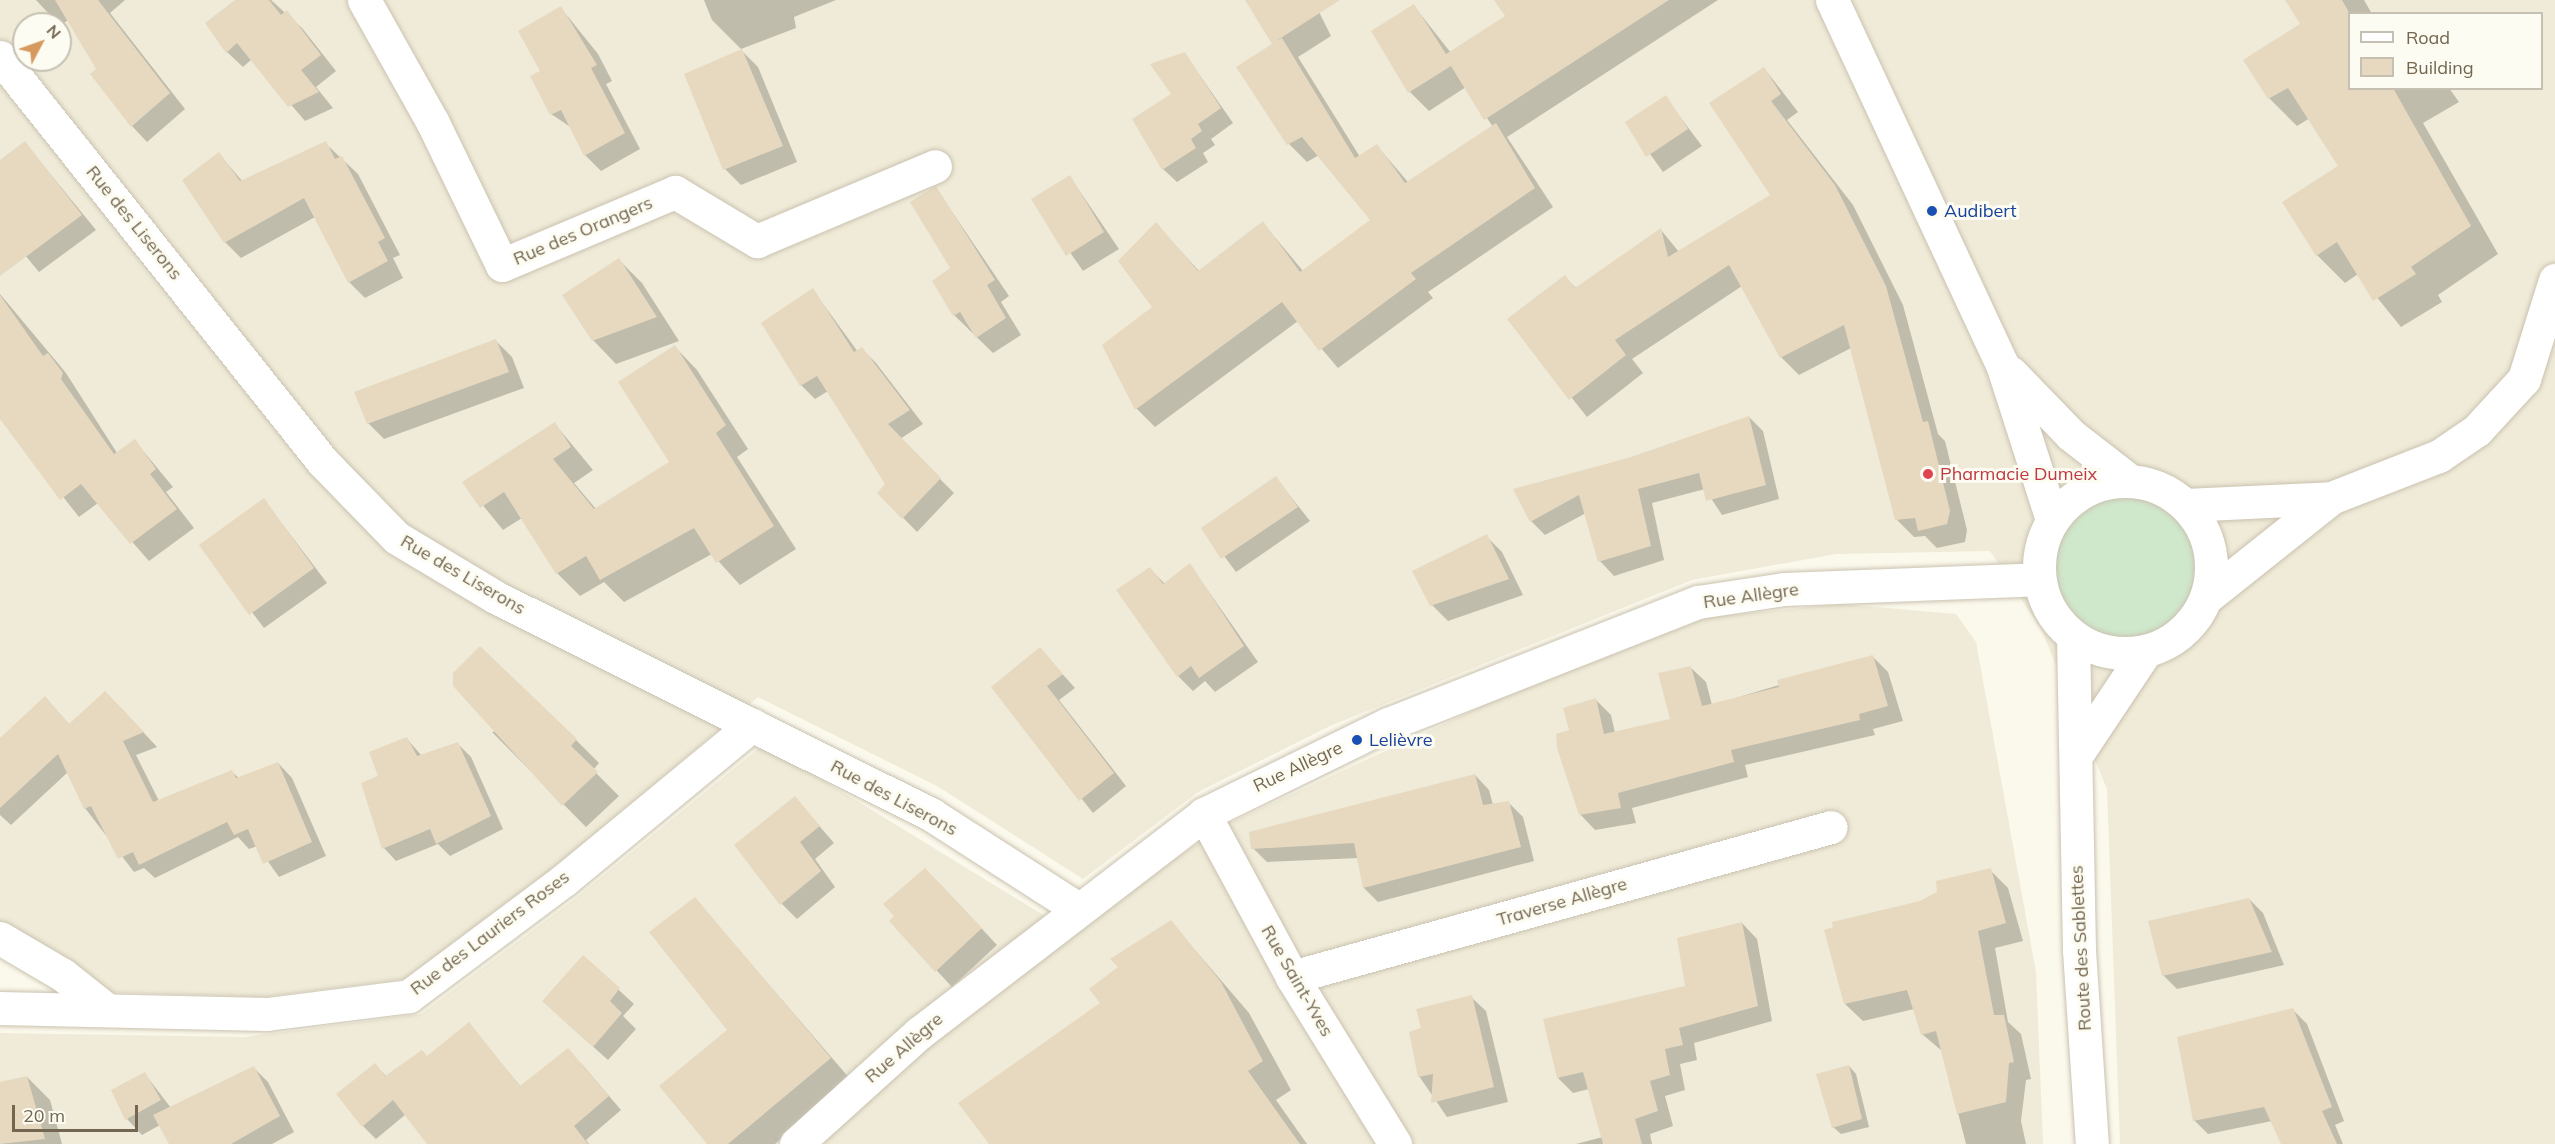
<!DOCTYPE html>
<html>
<head>
<meta charset="utf-8">
<style>
	body { margin:0 }
	#map { position:relative; width:2555px; height:1144px; overflow:hidden; background:#fbf9ec; font-family:Mulish,sans-serif }
	div>[style] { position:absolute }
	.residential>* { inset:0; background:#efebd8 }
	.green>* { inset:0; background:#cfe7cb }
	.round { border-radius:50% }
	.shadow>* { inset:0; background:#0003 }
	.building>* { inset:0; background:#e6d9c0 }
	.roads { filter:drop-shadow(0 0 2px #cac2b0) drop-shadow(0 0 2px #cac2b0) }
	.street>* { height:33px; margin:-16.5px; padding:0 16.5px; transform-origin:16.5px; border-radius:16.5px; background:#fff }
	.secondary>* { height:33px; margin:-16.5px; padding:0 16.5px; transform-origin:16.5px; border-radius:16.5px; background:#fff }
	.secondary>.ring { margin:-16.5px; padding:0; box-sizing:content-box; background:none; border:33px solid #fff; border-radius:50% }
	.dots>* { width:16px; height:16px; translate:-50% -50%; box-sizing:border-box; border:3px solid #fdfcf2; border-radius:50% }
	span { translate:-50% -50%; white-space:nowrap; text-align:center; line-height:1.15; -webkit-text-stroke:6px #fdfcf2; paint-order:stroke }
	.transit-label { font-size:18px; color:#164399 }
	.left { translate:0 -50%; text-align:left }
	.street-label { font-size:18px; color:#746751 }
	.health-label { font-size:18px; color:#be3a42 }
	.legend { position:absolute; left:2348px; top:12px; width:195px; height:78px; box-sizing:border-box; background:#fdfcf2; border:2px solid #c6c0b2; margin:0; padding:8px 10px; list-style:none; font-size:18px; color:#746751 }
	.legend li { display:flex; align-items:center; gap:12px; height:30px }
	.legend b { width:30px; border:2px solid #c6c0b2 }
	.north { position:absolute; left:12px; top:12px; width:60px; height:60px; box-sizing:border-box; background:#fdfcf2; border:2px solid #c6c0b2; border-radius:50%; rotate:49deg; font-size:16px; font-weight:700; line-height:24px; text-align:center; color:#746751 }
	.north::after { content:''; display:block; margin:auto; width:21px; height:27px; background:#d69a60; clip-path:polygon(50% 0,100% 100%,50% 72%,0 100%) }
	.scale { position:absolute; left:12px; top:1105px; width:126px; height:27px; box-sizing:border-box; border:3px solid #746751; border-top:0; padding-left:8px; font-size:18px; line-height:21px; white-space:nowrap; color:#746751; -webkit-text-stroke:4px #fdfcf2; paint-order:stroke }
</style>
</head>
<body>
<div id="map">
	<div class="residential">
		<i style="clip-path:polygon(evenodd,0 0,2555px 0,2555px 1144px,2120px 1144px,2107px 789px,2042px 631px,1990px 551px,1836px 554px,1692px 580px,1332px 725px,1198px 792px,1083px 879px,937px 786px,758px 697px,560px 863px,405px 979px,263px 997px,102px 992px,0 926px,0 0,2350px 14px,2542px 14px,2542px 88px,2350px 88px,2350px 14px,0 0,24px 24px,60px 24px,60px 60px,24px 60px,24px 24px)"></i>
		<i style="clip-path:polygon(1841px 604px,1956px 614px,1976px 642px,2036px 972px,2043px 1144px,818px 1144px,928px 1044px,1086px 920px,1223px 826px,1539px 680px,1699px 618px)"></i>
		<i style="clip-path:polygon(764px 744px,1045px 916px,778px 1144px,0 1144px,0 1033px,245px 1037px,421px 1014px,576px 898px)"></i>
	</div>
	<div class="green">
		<i class="round" style="left:2039px;top:481px;width:172px;height:172px"></i>
	</div>
	<div class="shadow">
		<i style="clip-path:polygon(36px 0,125px 0,110px 13px,185px 109px,147px 142px,132px 126px,68px 20px,60px 26px)"></i>
		<i style="clip-path:polygon(237px 0,271px 0,302px 28px,336px 71px,316px 87px,333px 108px,305px 121px,252px 59px,243px 67px,227px 52px)"></i>
		<i style="clip-path:polygon(704px 0,836px 0,794px 17px,796px 28px,741px 49px,712px 20px)"></i>
		<i style="clip-path:polygon(1247px 0,1313px 0,1331px 36px,1298px 57px,1360px 157px,1377px 146px,1408px 182px,1493px 127px,1466px 87px,1429px 111px,1410px 92px,1414px 6px,1451px 53px,1507px 17px,1496px 0,1718px 0,1507px 137px,1553px 207px,1428px 292px,1433px 298px,1338px 368px,1298px 321px,1155px 427px,1137px 409px,1104px 345px,1154px 307px,1156px 224px,1199px 271px,1263px 223px,1303px 271px,1372px 221px,1319px 155px,1307px 162px,1289px 144px,1238px 67px,1274px 45px)"></i>
		<i style="clip-path:polygon(2292px 0,2364px 0,2372px 14px,2350px 14px,2350px 88px,2449px 88px,2459px 102px,2423px 123px,2498px 254px,2438px 295px,2442px 302px,2401px 327px,2358px 274px,2345px 283px,2317px 255px,2284px 202px,2340px 167px,2310px 118px,2297px 126px,2269px 98px,2302px 25px)"></i>
		<i style="clip-path:polygon(561px 8px,598px 54px,612px 81px,606px 84px,640px 149px,601px 171px,585px 155px,572px 128px,551px 114px)"></i>
		<i style="clip-path:polygon(742px 51px,758px 67px,797px 162px,741px 185px,725px 169px)"></i>
		<i style="clip-path:polygon(1185px 54px,1233px 123px,1211px 139px,1215px 145px,1203px 153px,1208px 162px,1177px 182px,1163px 169px)"></i>
		<i style="clip-path:polygon(1764px 68px,1798px 112px,1787px 120px,1853px 205px,1903px 305px,1938px 434px,1945px 441px,1967px 530px,1965px 542px,1937px 548px,1925px 536px,1914px 537px,1896px 519px,1851px 348px,1799px 375px,1781px 357px,1742px 286px,1632px 359px,1643px 373px,1587px 417px,1509px 319px,1565px 277px,1577px 289px,1661px 230px,1679px 252px,1772px 196px)"></i>
		<i style="clip-path:polygon(1665px 97px,1702px 146px,1663px 172px,1627px 122px)"></i>
		<i style="clip-path:polygon(25px 143px,96px 230px,39px 272px,0 225px,0 162px)"></i>
		<i style="clip-path:polygon(325px 143px,358px 174px,400px 255px,393px 258px,403px 278px,365px 298px,349px 282px,315px 217px,241px 258px,225px 242px,219px 154px,243px 182px)"></i>
		<i style="clip-path:polygon(1070px 177px,1119px 249px,1083px 271px,1033px 199px)"></i>
		<i style="clip-path:polygon(936px 188px,1009px 296px,1001px 302px,1021px 335px,993px 353px,954px 315px,952px 268px)"></i>
		<i style="clip-path:polygon(619px 260px,642px 283px,679px 341px,616px 364px,593px 340px)"></i>
		<i style="clip-path:polygon(813px 290px,858px 352px,862px 349px,876px 363px,923px 424px,900px 439px,954px 493px,917px 532px,879px 493px,887px 485px,828px 391px,815px 399px,801px 385px)"></i>
		<i style="clip-path:polygon(0 294px,66px 373px,117px 453px,135px 441px,173px 487px,166px 492px,194px 528px,149px 561px,98px 503px,79px 517px,0 417px)"></i>
		<i style="clip-path:polygon(496px 341px,512px 357px,524px 388px,384px 439px,368px 423px)"></i>
		<i style="clip-path:polygon(675px 347px,697px 370px,748px 449px,737px 457px,796px 549px,740px 585px,712px 554px,624px 602px,604px 582px,580px 596px,557px 573px,522px 518px,503px 530px,464px 482px,555px 424px,593px 470px,574px 483px,596px 509px,671px 462px)"></i>
		<i style="clip-path:polygon(1749px 417px,1763px 431px,1779px 499px,1722px 515px,1705px 489px,1652px 503px,1664px 560px,1614px 576px,1600px 561px,1586px 513px,1545px 535px,1531px 521px,1628px 459px)"></i>
		<i style="clip-path:polygon(1276px 478px,1310px 521px,1236px 572px,1203px 528px)"></i>
		<i style="clip-path:polygon(264px 500px,327px 583px,264px 628px,201px 545px)"></i>
		<i style="clip-path:polygon(1486px 536px,1502px 552px,1523px 595px,1448px 621px,1432px 605px)"></i>
		<i style="clip-path:polygon(1190px 565px,1258px 662px,1215px 692px,1205px 681px,1193px 691px,1178px 676px,1150px 569px,1165px 584px)"></i>
		<i style="clip-path:polygon(1040px 649px,1075px 688px,1059px 700px,1126px 786px,1093px 813px,993px 687px)"></i>
		<i style="clip-path:polygon(1873px 657px,1888px 672px,1903px 721px,1873px 729px,1875px 735px,1745px 765px,1748px 777px,1632px 808px,1636px 823px,1595px 830px,1580px 814px,1571px 731px,1596px 700px,1611px 715px,1615px 733px,1672px 721px,1690px 667px,1706px 682px,1712px 705px)"></i>
		<i style="clip-path:polygon(45px 698px,70px 725px,120px 707px,157px 747px,136px 755px,159px 801px,232px 772px,239px 778px,278px 763px,292px 778px,326px 856px,279px 877px,257px 846px,249px 849px,238px 837px,155px 878px,144px 868px,134px 872px,85px 808px,68px 772px,11px 825px,0 815px,0 740px)"></i>
		<i style="clip-path:polygon(497px 731px,576px 740px,599px 763px,593px 770px,619px 796px,586px 827px,492px 732px)"></i>
		<i style="clip-path:polygon(407px 739px,422px 756px,458px 744px,471px 757px,503px 829px,450px 856px,438px 844px,396px 861px,384px 848px)"></i>
		<i style="clip-path:polygon(1475px 775px,1489px 790px,1493px 805px,1508px 802px,1523px 817px,1534px 861px,1378px 902px,1364px 888px,1359px 858px,1267px 862px,1253px 848px)"></i>
		<i style="clip-path:polygon(795px 798px,834px 843px,815px 859px,835px 887px,797px 919px,782px 904px)"></i>
		<i style="clip-path:polygon(1990px 870px,2008px 888px,2023px 941px,1995px 948px,2008px 1022px,2021px 1034px,2031px 1079px,2026px 1080px,2021px 1121px,2026px 1144px,1966px 1144px,1942px 1051px,1922px 1034px,1914px 1009px,1863px 1021px,1845px 1004px,1920px 903px)"></i>
		<i style="clip-path:polygon(941px 885px,997px 945px,952px 987px,891px 921px)"></i>
		<i style="clip-path:polygon(695px 899px,851px 1080px,775px 1144px,709px 1144px,729px 1030px)"></i>
		<i style="clip-path:polygon(2249px 899px,2263px 913px,2284px 965px,2177px 989px,2163px 975px)"></i>
		<i style="clip-path:polygon(1171px 922px,1249px 1013px,1291px 1090px,1276px 1100px,1307px 1144px,991px 1144px,1102px 1003px,1120px 967px)"></i>
		<i style="clip-path:polygon(1742px 923px,1757px 939px,1772px 1021px,1694px 1043px,1697px 1060px,1680px 1064px,1685px 1090px,1665px 1096px,1673px 1126px,1650px 1134px,1652px 1144px,1576px 1144px,1603px 1137px,1589px 1089px,1573px 1093px,1558px 1078px,1687px 987px)"></i>
		<i style="clip-path:polygon(583px 957px,634px 1004px,623px 1016px,636px 1029px,608px 1060px,558px 1015px)"></i>
		<i style="clip-path:polygon(1471px 997px,1486px 1011px,1508px 1102px,1447px 1117px,1419px 1076px,1423px 1029px)"></i>
		<i style="clip-path:polygon(2293px 1010px,2307px 1024px,2344px 1121px,2335px 1125px,2343px 1144px,2282px 1144px,2272px 1121px,2208px 1134px,2194px 1120px)"></i>
		<i style="clip-path:polygon(469px 1024px,521px 1087px,581px 1063px,621px 1110px,586px 1140px,589px 1144px,429px 1144px,406px 1114px,376px 1139px,363px 1126px,375px 1065px,387px 1077px,427px 1057px)"></i>
		<i style="clip-path:polygon(1849px 1066px,1856px 1074px,1869px 1127px,1841px 1134px,1833px 1127px)"></i>
		<i style="clip-path:polygon(253px 1067px,268px 1082px,294px 1132px,272px 1144px,171px 1144px,160px 1125px,142px 1135px,127px 1119px,145px 1074px,171px 1108px)"></i>
		<i style="clip-path:polygon(27px 1077px,50px 1100px,62px 1144px,0 1144px,0 1084px)"></i>
	</div>
	<div class="building">
		<i style="clip-path:polygon(55px 0,98px 0,170px 93px,131px 127px,90px 74px,96px 69px)"></i>
		<i style="clip-path:polygon(235px 0,269px 0,281px 15px,287px 10px,321px 55px,301px 70px,319px 92px,288px 107px,237px 43px,226px 53px,205px 23px)"></i>
		<i style="clip-path:polygon(1245px 0,1340px 0,1276px 41px,1282px 38px,1355px 158px,1377px 144px,1405px 183px,1496px 123px,1535px 188px,1411px 273px,1416px 279px,1319px 351px,1282px 302px,1135px 410px,1102px 345px,1152px 307px,1118px 261px,1156px 222px,1198px 271px,1263px 221px,1300px 272px,1370px 220px,1302px 137px,1287px 145px,1236px 67px,1272px 44px)"></i>
		<i style="clip-path:polygon(1494px 0,1669px 0,1484px 120px,1451px 66px,1408px 93px,1371px 31px,1414px 4px,1446px 54px,1505px 16px)"></i>
		<i style="clip-path:polygon(2285px 0,2342px 0,2350px 14px,2349px 88px,2393px 88px,2471px 226px,2411px 267px,2416px 274px,2373px 301px,2337px 242px,2316px 256px,2282px 202px,2338px 166px,2288px 88px,2268px 99px,2243px 60px,2300px 24px)"></i>
		<i style="clip-path:polygon(561px 6px,597px 65px,591px 68px,625px 133px,584px 156px,561px 110px,550px 115px,530px 76px,540px 71px,518px 31px)"></i>
		<i style="clip-path:polygon(742px 49px,783px 146px,723px 170px,684px 74px)"></i>
		<i style="clip-path:polygon(1185px 52px,1221px 108px,1198px 124px,1202px 131px,1191px 139px,1196px 148px,1162px 170px,1132px 119px,1171px 94px,1150px 64px)"></i>
		<i style="clip-path:polygon(1764px 67px,1781px 94px,1771px 101px,1835px 185px,1886px 286px,1923px 422px,1928px 421px,1950px 511px,1947px 524px,1918px 531px,1915px 518px,1895px 520px,1844px 325px,1780px 358px,1729px 265px,1615px 340px,1626px 355px,1569px 400px,1507px 319px,1565px 275px,1575px 288px,1661px 228px,1668px 257px,1770px 195px,1709px 103px)"></i>
		<i style="clip-path:polygon(1666px 95px,1688px 129px,1646px 157px,1625px 122px)"></i>
		<i style="clip-path:polygon(25px 141px,82px 215px,0 276px,0 160px)"></i>
		<i style="clip-path:polygon(326px 141px,335px 159px,342px 156px,385px 238px,378px 242px,388px 261px,348px 283px,304px 198px,224px 243px,182px 180px,219px 152px,240px 181px)"></i>
		<i style="clip-path:polygon(1070px 175px,1104px 232px,1066px 256px,1031px 199px)"></i>
		<i style="clip-path:polygon(936px 186px,995px 280px,987px 285px,1006px 318px,976px 338px,960px 312px,953px 316px,932px 281px,950px 268px,910px 202px)"></i>
		<i style="clip-path:polygon(619px 258px,657px 317px,592px 341px,562px 295px)"></i>
		<i style="clip-path:polygon(813px 288px,854px 352px,862px 347px,910px 410px,888px 424px,941px 478px,902px 519px,877px 493px,885px 484px,817px 376px,800px 386px,761px 323px)"></i>
		<i style="clip-path:polygon(0 295px,43px 356px,48px 353px,63px 373px,61px 379px,114px 454px,135px 439px,156px 469px,150px 474px,177px 509px,130px 544px,81px 484px,60px 500px,0 419px)"></i>
		<i style="clip-path:polygon(496px 339px,509px 372px,367px 424px,354px 392px)"></i>
		<i style="clip-path:polygon(675px 345px,726px 425px,716px 433px,774px 526px,716px 563px,694px 528px,600px 580px,586px 556px,556px 574px,504px 492px,480px 508px,462px 482px,555px 422px,571px 447px,553px 459px,594px 509px,669px 462px,618px 382px)"></i>
		<i style="clip-path:polygon(1749px 416px,1766px 485px,1706px 501px,1699px 473px,1638px 489px,1651px 546px,1598px 562px,1579px 495px,1530px 522px,1513px 489px,1628px 458px)"></i>
		<i style="clip-path:polygon(1276px 476px,1298px 507px,1221px 559px,1201px 528px)"></i>
		<i style="clip-path:polygon(264px 498px,314px 568px,249px 615px,199px 545px)"></i>
		<i style="clip-path:polygon(1487px 534px,1509px 579px,1430px 606px,1412px 571px)"></i>
		<i style="clip-path:polygon(1190px 563px,1244px 646px,1199px 678px,1191px 666px,1177px 677px,1116px 590px,1150px 567px,1163px 584px)"></i>
		<i style="clip-path:polygon(480px 646px,577px 739px,571px 746px,598px 772px,562px 806px,453px 686px,453px 673px)"></i>
		<i style="clip-path:polygon(1040px 647px,1063px 674px,1047px 686px,1114px 773px,1079px 801px,991px 687px)"></i>
		<i style="clip-path:polygon(1873px 655px,1888px 706px,1859px 714px,1860px 720px,1731px 750px,1734px 762px,1618px 793px,1621px 808px,1579px 815px,1557px 748px,1556px 734px,1569px 730px,1563px 708px,1596px 698px,1604px 734px,1670px 719px,1658px 673px,1691px 666px,1702px 706px,1779px 687px,1777px 680px)"></i>
		<i style="clip-path:polygon(105px 691px,144px 732px,123px 741px,153px 802px,232px 770px,236px 778px,278px 762px,312px 842px,263px 864px,248px 829px,234px 835px,227px 822px,139px 865px,133px 852px,118px 859px,91px 806px,84px 809px,58px 754px,0 808px,0 738px,45px 696px,69px 724px)"></i>
		<i style="clip-path:polygon(407px 737px,417px 756px,458px 742px,491px 816px,436px 844px,430px 829px,382px 849px,361px 783px,378px 776px,369px 752px)"></i>
		<i style="clip-path:polygon(1475px 774px,1483px 805px,1509px 801px,1521px 847px,1363px 888px,1354px 843px,1251px 849px,1249px 832px)"></i>
		<i style="clip-path:polygon(795px 796px,820px 826px,800px 842px,821px 871px,780px 905px,734px 845px)"></i>
		<i style="clip-path:polygon(925px 868px,982px 928px,935px 972px,889px 921px,894px 916px,883px 904px)"></i>
		<i style="clip-path:polygon(1991px 868px,2006px 923px,1978px 931px,1994px 1015px,2004px 1015px,2014px 1062px,2009px 1063px,2006px 1102px,1957px 1114px,1936px 1031px,1921px 1035px,1907px 990px,1844px 1004px,1824px 930px,1833px 927px,1832px 922px,1920px 901px,1937px 892px,1936px 881px)"></i>
		<i style="clip-path:polygon(695px 897px,831px 1058px,728px 1144px,707px 1144px,659px 1086px,727px 1030px,649px 932px)"></i>
		<i style="clip-path:polygon(2249px 898px,2272px 952px,2162px 976px,2148px 921px)"></i>
		<i style="clip-path:polygon(1171px 920px,1221px 982px,1263px 1061px,1248px 1071px,1300px 1144px,989px 1144px,958px 1103px,1100px 1003px,1089px 989px,1118px 967px,1110px 959px)"></i>
		<i style="clip-path:polygon(1742px 922px,1758px 1006px,1679px 1028px,1683px 1045px,1665px 1049px,1670px 1075px,1650px 1081px,1658px 1111px,1635px 1119px,1642px 1144px,1603px 1144px,1583px 1072px,1557px 1078px,1543px 1019px,1685px 986px,1677px 938px)"></i>
		<i style="clip-path:polygon(583px 955px,620px 988px,610px 1001px,622px 1013px,593px 1047px,542px 1001px)"></i>
		<i style="clip-path:polygon(1472px 995px,1494px 1087px,1431px 1103px,1433px 1074px,1418px 1077px,1409px 1032px,1421px 1028px,1416px 1009px)"></i>
		<i style="clip-path:polygon(2293px 1008px,2332px 1107px,2322px 1111px,2337px 1144px,2281px 1144px,2264px 1107px,2193px 1121px,2177px 1037px)"></i>
		<i style="clip-path:polygon(469px 1022px,520px 1086px,568px 1048px,609px 1096px,574px 1126px,588px 1144px,427px 1144px,393px 1100px,362px 1127px,336px 1094px,375px 1063px,385px 1076px,422px 1050px,427px 1056px)"></i>
		<i style="clip-path:polygon(1849px 1065px,1862px 1119px,1832px 1128px,1816px 1074px)"></i>
		<i style="clip-path:polygon(254px 1066px,280px 1116px,231px 1144px,169px 1144px,153px 1115px)"></i>
		<i style="clip-path:polygon(145px 1072px,161px 1100px,125px 1120px,111px 1090px)"></i>
		<i style="clip-path:polygon(27px 1076px,45px 1139px,0 1144px,0 1082px)"></i>
	</div>
	<div class="roads">
		<div class="street">
			<i style="left:364px;top:0;width:139px;rotate:60.7deg"></i>
			<i style="left:432px;top:121px;width:160px;rotate:64.1deg"></i>
			<i style="left:502px;top:265px;width:188px;rotate:-22.9deg"></i>
			<i style="left:675px;top:192px;width:96px;rotate:30.9deg"></i>
			<i style="left:757px;top:241px;width:193px;rotate:-22.8deg"></i>
			<i style="left:0;top:57px;width:517px;rotate:51.44deg"></i>
			<i style="left:322px;top:461px;width:107px;rotate:45.8deg"></i>
			<i style="left:397px;top:538px;width:114px;rotate:31deg"></i>
			<i style="left:495px;top:597px;width:488px;rotate:26.5deg"></i>
			<i style="left:932px;top:815px;width:172px;rotate:32.7deg"></i>
			<i style="left:1204px;top:814px;width:185px;rotate:61.6deg"></i>
			<i style="left:1292px;top:977px;width:196px;rotate:58.3deg"></i>
			<i style="left:0;top:938px;width:73px;rotate:30.4deg"></i>
			<i style="left:63px;top:975px;width:55px;rotate:38.3deg"></i>
			<i style="left:1292px;top:977px;width:559px;rotate:-15.55deg"></i>
			<i style="left:0;top:1008px;width:267px;rotate:1.3deg"></i>
			<i style="left:267px;top:1014px;width:143px;rotate:-7.2deg"></i>
			<i style="left:409px;top:996px;width:194px;rotate:-36.8deg"></i>
			<i style="left:564px;top:880px;width:244px;rotate:-39.5deg"></i>
			<i style="left:796px;top:1144px;width:166px;rotate:-42.1deg"></i>
			<i style="left:919px;top:1033px;width:359px;rotate:-37.5deg"></i>
			<i style="left:1204px;top:814px;width:205px;rotate:-26.1deg"></i>
			<i style="left:1388px;top:724px;width:333px;rotate:-21.5deg"></i>
			<i style="left:1698px;top:602px;width:87px;rotate:-8.6deg"></i>
			<i style="left:1784px;top:589px;width:255px;rotate:-2.2deg"></i>
		</div>
		<div class="secondary">
			<i style="left:1832px;top:0;width:402px;rotate:65deg"></i>
			<i style="left:2002px;top:364px;width:164px;rotate:72.2deg"></i>
			<i style="left:2011px;top:373px;width:86px;rotate:45.9deg"></i>
			<i style="left:2071px;top:435px;width:73px;rotate:37.8deg"></i>
			<i class="ring" style="left:2039px;top:481px;width:139px;height:139px"></i>
			<i style="left:2185px;top:505px;width:146px;rotate:-2.7deg"></i>
			<i style="left:2208px;top:596px;width:157px;rotate:-38.5deg"></i>
			<i style="left:2331px;top:498px;width:116px;rotate:-21.3deg"></i>
			<i style="left:2439px;top:456px;width:46px;rotate:-34.4deg"></i>
			<i style="left:2477px;top:430px;width:69px;rotate:-47.3deg"></i>
			<i style="left:2524px;top:379px;width:104px;rotate:-72.6deg"></i>
			<i style="left:2073px;top:637px;width:313px;rotate:88.9deg"></i>
			<i style="left:2079px;top:950px;width:194px;rotate:86.2deg"></i>
			<i style="left:2079px;top:751px;width:119px;rotate:-56.3deg"></i>
		</div>
	</div>
	<div class="dots">
		<i style="left:1932px;top:211px;background:#1a4fb4"></i>
		<i style="left:1928px;top:474px;background:#e0444e"></i>
		<i style="left:1357px;top:740px;background:#1a4fb4"></i>
	</div>
	<div class="transit-label">
		<span class="left" style="left:1944px;top:211px">Audibert</span>
		<span class="left" style="left:1369px;top:740px">Lelièvre</span>
	</div>
	<div class="street-label">
		<span style="left:134px;top:223px;rotate:51deg">Rue des Liserons</span>
		<span style="left:583px;top:231px;rotate:-23deg">Rue des Orangers</span>
		<span style="left:463px;top:575px;rotate:30deg">Rue des Liserons</span>
		<span style="left:1751px;top:596px;rotate:-8deg">Rue Allègre</span>
		<span style="left:1298px;top:767px;rotate:-25deg">Rue Allègre</span>
		<span style="left:894px;top:798px;rotate:28deg">Rue des Liserons</span>
		<span style="left:1562px;top:902px;rotate:-16deg">Traverse Allègre</span>
		<span style="left:490px;top:933px;rotate:-37deg">Rue des Lauriers Roses</span>
		<span style="left:2081px;top:948px;rotate:-93deg">Route des Sablettes</span>
		<span style="left:1297px;top:981px;rotate:60deg">Rue Saint-Yves</span>
		<span style="left:904px;top:1048px;rotate:-41deg">Rue Allègre</span>
	</div>
	<div class="health-label">
		<span class="left" style="left:1940px;top:474px">Pharmacie Dumeix</span>
	</div>
	<ul class="legend">
	<li><b style="height:8px;background:#fff"></b>Road</li>
	<li><b style="height:16px;background:#e6d9c0"></b>Building</li>
	</ul>
	<div class="north">N</div>
	<div class="scale">20 m</div>
</div>
</body>
</html>
